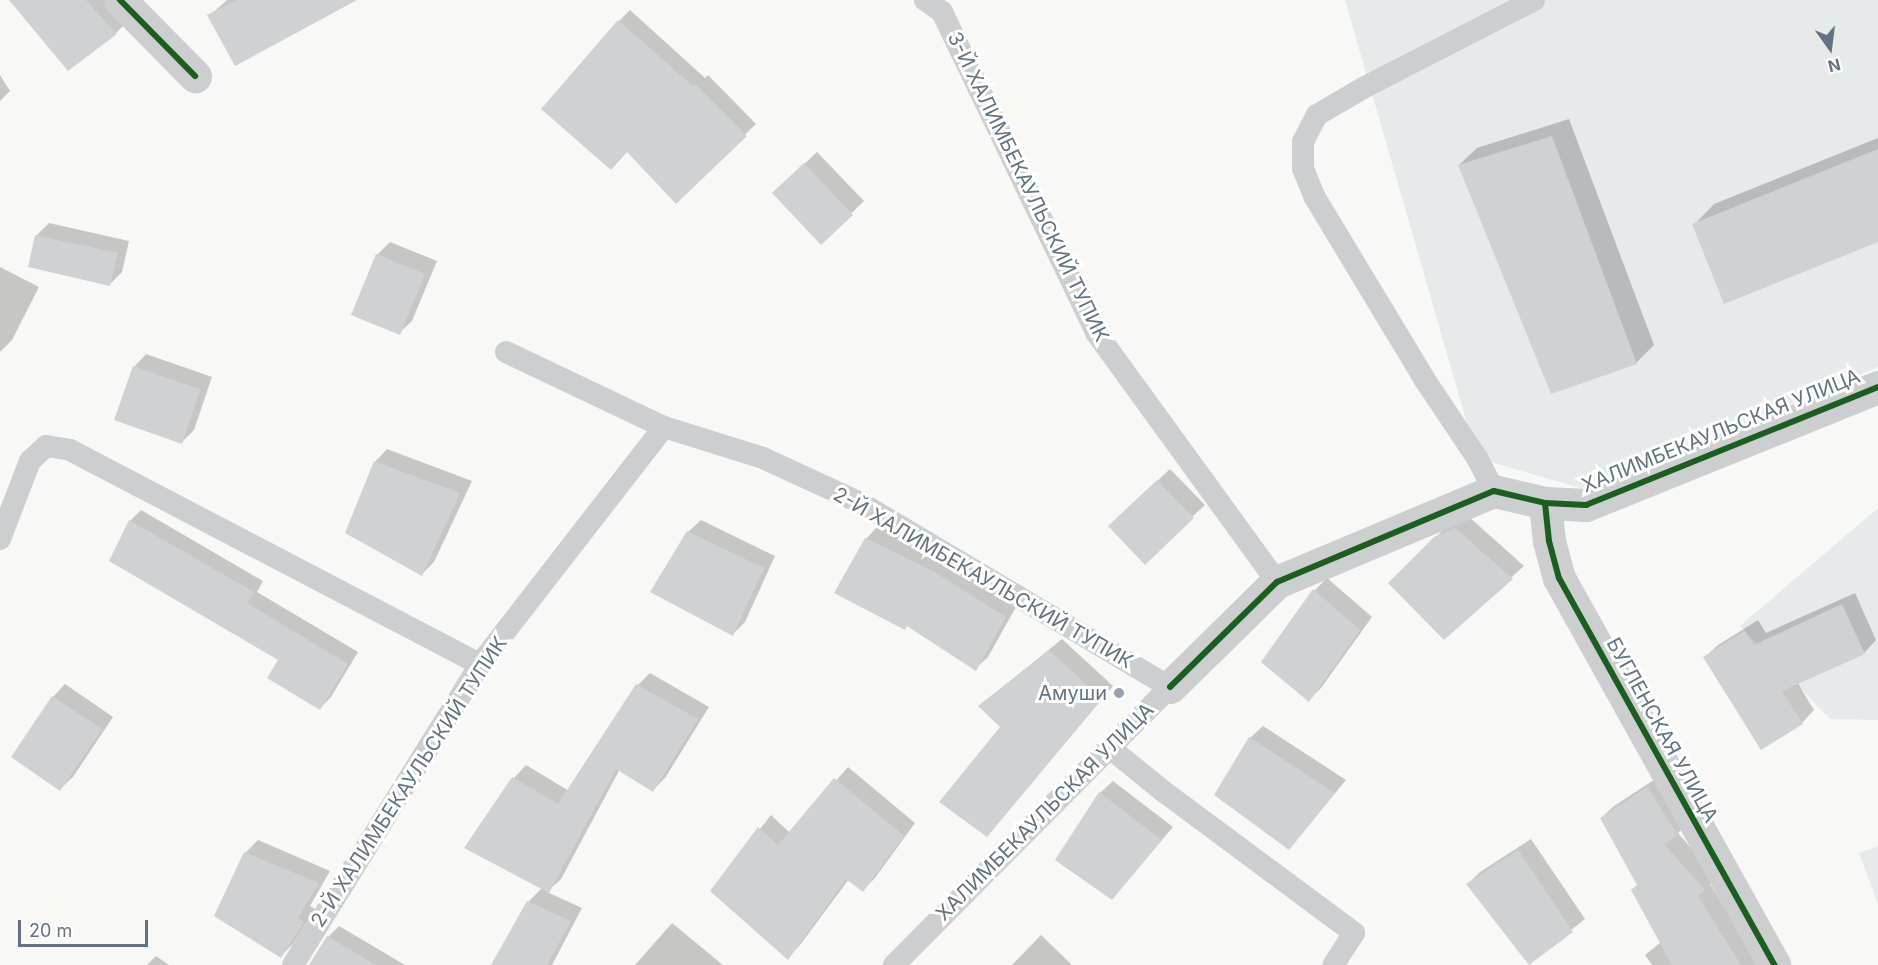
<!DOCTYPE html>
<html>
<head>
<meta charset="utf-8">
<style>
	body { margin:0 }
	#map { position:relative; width:1878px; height:965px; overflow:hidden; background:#f8f8f7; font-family:Inter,sans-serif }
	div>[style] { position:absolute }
	.built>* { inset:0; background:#e7eaea }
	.shadow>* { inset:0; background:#0003 }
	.building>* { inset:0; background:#cfd1d2 }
	.service>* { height:22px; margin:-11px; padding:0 11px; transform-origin:11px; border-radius:11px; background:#cdcecf }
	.minor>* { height:33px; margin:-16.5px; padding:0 16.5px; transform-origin:16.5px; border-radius:16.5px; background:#cdcecf }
	.cycleway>* { height:6px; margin:-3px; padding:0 3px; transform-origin:3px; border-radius:3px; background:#1b5e20 }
	.dots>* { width:16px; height:16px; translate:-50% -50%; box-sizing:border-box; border:3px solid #fff; border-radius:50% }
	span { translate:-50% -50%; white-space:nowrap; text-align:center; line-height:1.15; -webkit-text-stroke:6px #fff; paint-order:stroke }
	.street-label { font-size:20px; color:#627484 }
	.poi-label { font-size:20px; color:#627484 }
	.right { translate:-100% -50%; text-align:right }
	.north { position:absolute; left:1800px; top:18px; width:60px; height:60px; -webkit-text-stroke:4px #fff; paint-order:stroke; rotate:166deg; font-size:16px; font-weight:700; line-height:24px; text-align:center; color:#627484 }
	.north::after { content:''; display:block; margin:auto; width:21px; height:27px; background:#627484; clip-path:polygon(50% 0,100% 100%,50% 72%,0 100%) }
	.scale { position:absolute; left:18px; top:920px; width:130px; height:27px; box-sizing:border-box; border:3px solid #627484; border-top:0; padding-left:8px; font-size:18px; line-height:21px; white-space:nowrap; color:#627484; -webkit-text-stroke:4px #fff; paint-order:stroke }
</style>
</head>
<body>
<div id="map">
	<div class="built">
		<i style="clip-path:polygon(1345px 0,1878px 0,1878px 367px,1587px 490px,1477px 458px)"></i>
		<i style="clip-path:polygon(1878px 508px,1878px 720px,1830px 719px,1740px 626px)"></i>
		<i style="clip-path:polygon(1878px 846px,1878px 904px,1859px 853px)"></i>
	</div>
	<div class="shadow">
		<i style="clip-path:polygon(29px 0,109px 0,128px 21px,116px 33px)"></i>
		<i style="clip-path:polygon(227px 0,329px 0,209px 16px)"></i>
		<i style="clip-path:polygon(630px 10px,705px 78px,708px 75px,756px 124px,676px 201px,627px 150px,619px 21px)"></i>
		<i style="clip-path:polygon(0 75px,10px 91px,0 101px)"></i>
		<i style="clip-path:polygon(1569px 119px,1654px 345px,1636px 363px,1459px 165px,1477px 148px)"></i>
		<i style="clip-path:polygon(1878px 138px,1878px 240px,1694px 225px,1714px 204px)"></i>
		<i style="clip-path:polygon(817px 152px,864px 201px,821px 243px,786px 181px)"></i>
		<i style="clip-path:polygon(49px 223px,129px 241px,122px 272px,110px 284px,30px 266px,37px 235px)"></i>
		<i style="clip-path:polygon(390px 242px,437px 261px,412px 321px,399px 333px,377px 255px)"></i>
		<i style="clip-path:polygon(0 267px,39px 287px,12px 340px,0 352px)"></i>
		<i style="clip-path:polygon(146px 354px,212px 377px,194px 430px,182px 442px,134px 367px)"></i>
		<i style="clip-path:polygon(387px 449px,472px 481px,434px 562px,422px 574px,375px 462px)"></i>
		<i style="clip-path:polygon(1170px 469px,1205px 505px,1192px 517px,1123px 514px)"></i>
		<i style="clip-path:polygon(141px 510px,263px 581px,257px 592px,358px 652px,331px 697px,320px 708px,280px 659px,130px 521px)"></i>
		<i style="clip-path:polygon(1468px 516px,1524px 566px,1444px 638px,1390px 583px,1448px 525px)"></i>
		<i style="clip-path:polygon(701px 520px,775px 556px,745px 622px,733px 634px,688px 532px)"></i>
		<i style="clip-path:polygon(878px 526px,945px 559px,1017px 605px,988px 657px,975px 669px,866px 539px)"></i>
		<i style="clip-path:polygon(1327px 578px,1372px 617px,1321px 688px,1309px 700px,1263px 662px,1315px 590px)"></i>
		<i style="clip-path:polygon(1855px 593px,1876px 640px,1864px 653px,1797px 682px,1814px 710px,1802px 723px,1762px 748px,1705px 657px,1718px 645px,1758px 620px,1766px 633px)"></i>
		<i style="clip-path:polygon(1062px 639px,1113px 686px,987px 835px,1002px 726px,980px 706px)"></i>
		<i style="clip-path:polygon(650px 673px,709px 707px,665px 778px,653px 790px,620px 769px,561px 879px,547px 892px,582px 908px,552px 965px,493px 965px,528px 902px,542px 888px,466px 847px,514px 778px,526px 765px,569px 791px,638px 685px)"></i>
		<i style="clip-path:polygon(65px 684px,113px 717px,73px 777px,60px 789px,13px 757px,53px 697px)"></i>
		<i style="clip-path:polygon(1263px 726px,1346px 780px,1289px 849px,1216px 794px,1250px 738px)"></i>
		<i style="clip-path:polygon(848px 767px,915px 823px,875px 878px,863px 890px,849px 879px,800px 945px,788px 958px,712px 890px,771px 815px,790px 833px)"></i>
		<i style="clip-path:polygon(1660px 776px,1689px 821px,1678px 833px,1716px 877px,1710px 884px,1760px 965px,1652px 965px,1645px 955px,1661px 942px,1638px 884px,1601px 818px,1614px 806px)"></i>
		<i style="clip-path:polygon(1113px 781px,1173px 827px,1112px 898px,1057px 859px,1100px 793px)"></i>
		<i style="clip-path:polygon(1531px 839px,1585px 919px,1529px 963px,1468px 884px,1480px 872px)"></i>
		<i style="clip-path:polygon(258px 840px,330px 871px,310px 906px,315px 909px,293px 944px,281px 956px,245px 853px)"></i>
		<i style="clip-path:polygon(672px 923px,723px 965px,635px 965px)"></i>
		<i style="clip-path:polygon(339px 926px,405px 965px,311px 965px,328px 937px)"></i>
		<i style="clip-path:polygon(1041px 935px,1072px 965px,1012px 965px)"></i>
		<i style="clip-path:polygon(156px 956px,169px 965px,147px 965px)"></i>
	</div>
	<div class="building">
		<i style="clip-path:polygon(9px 0,86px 0,117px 34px,68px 71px)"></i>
		<i style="clip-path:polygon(236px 0,357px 0,235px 66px,207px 15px)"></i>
		<i style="clip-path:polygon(618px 20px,694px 87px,696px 85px,747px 136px,676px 204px,627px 152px,611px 170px,541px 109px)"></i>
		<i style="clip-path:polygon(1552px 136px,1637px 364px,1551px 394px,1458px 165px)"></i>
		<i style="clip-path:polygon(1878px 149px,1878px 242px,1724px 304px,1692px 224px)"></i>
		<i style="clip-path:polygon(804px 163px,853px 215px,821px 245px,772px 193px)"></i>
		<i style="clip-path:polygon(35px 235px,118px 253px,110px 286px,28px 267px)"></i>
		<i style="clip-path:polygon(376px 254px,425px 274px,400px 335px,351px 315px)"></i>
		<i style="clip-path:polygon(133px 366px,200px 389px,182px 444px,114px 420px)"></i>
		<i style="clip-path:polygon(374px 461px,460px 493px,422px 576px,345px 533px)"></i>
		<i style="clip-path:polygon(1157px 480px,1194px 518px,1145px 565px,1108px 526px)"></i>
		<i style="clip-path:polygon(129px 520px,254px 592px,247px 603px,348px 664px,320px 710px,267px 678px,278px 660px,109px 561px)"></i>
		<i style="clip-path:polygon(1455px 528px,1513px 579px,1444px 640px,1388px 583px,1434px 537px)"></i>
		<i style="clip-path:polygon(687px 531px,764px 568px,733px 636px,650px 592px)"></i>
		<i style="clip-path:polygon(865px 538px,933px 571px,1006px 617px,976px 671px,907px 626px,905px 630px,834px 593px)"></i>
		<i style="clip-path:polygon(1313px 589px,1360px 630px,1309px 702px,1261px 662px)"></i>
		<i style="clip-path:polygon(1842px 604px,1865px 654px,1782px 691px,1803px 724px,1761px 750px,1703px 657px,1745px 631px,1754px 645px)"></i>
		<i style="clip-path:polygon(1049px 650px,1102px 699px,987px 837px,939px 802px,1000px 727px,978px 706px)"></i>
		<i style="clip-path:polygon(636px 684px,698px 719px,653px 792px,616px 769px,549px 893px,464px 848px,512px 777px,558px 804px)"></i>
		<i style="clip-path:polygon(52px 696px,102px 729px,60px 791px,11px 757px)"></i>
		<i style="clip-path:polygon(1249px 737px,1335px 793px,1289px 850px,1214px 795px)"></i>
		<i style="clip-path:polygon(834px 778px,904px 836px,863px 892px,846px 879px,788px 960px,710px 891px,758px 827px,778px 845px)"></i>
		<i style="clip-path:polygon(1647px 787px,1678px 835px,1664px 844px,1705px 890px,1698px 896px,1741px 965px,1672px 965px,1631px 890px,1637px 885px,1600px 818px)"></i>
		<i style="clip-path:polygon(1099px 792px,1162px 840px,1112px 900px,1055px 860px)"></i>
		<i style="clip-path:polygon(1518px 850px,1573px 932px,1529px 965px,1466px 884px)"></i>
		<i style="clip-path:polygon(244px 852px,319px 883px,298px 918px,304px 922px,281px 958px,214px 916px)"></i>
		<i style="clip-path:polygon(527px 901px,571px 921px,547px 965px,491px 965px)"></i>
		<i style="clip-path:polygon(327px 936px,376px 965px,309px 965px)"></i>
	</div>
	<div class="service">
		<i style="left:925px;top:0;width:21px;rotate:35deg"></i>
		<i style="left:942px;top:12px;width:357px;rotate:64.3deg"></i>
		<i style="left:1097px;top:334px;width:306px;rotate:54deg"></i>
		<i style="left:506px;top:352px;width:175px;rotate:25.4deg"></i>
		<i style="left:1494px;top:491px;width:37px;rotate:-117deg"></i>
		<i style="left:1477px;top:458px;width:94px;rotate:-123.7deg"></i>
		<i style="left:1425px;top:380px;width:213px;rotate:-121.1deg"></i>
		<i style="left:1315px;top:198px;width:31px;rotate:-112deg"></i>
		<i style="left:1303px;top:169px;width:27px;rotate:-90deg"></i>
		<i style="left:1303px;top:142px;width:30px;rotate:-63deg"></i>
		<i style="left:1317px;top:115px;width:56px;rotate:-30.3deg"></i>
		<i style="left:1365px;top:87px;width:190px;rotate:-27.2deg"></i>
		<i style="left:0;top:539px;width:84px;rotate:-69deg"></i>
		<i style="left:30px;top:461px;width:22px;rotate:-43deg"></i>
		<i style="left:46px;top:446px;width:24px;rotate:9deg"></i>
		<i style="left:70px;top:450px;width:462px;rotate:27.6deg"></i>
		<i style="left:1110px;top:748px;width:68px;rotate:39.1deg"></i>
		<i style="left:1163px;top:791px;width:238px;rotate:36.6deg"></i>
		<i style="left:1354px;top:933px;width:38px;rotate:123deg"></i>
		<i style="left:293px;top:965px;width:354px;rotate:-58.1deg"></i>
		<i style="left:480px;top:664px;width:300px;rotate:-52.2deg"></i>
		<i style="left:664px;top:427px;width:104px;rotate:17.4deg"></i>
		<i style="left:763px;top:458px;width:108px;rotate:24.7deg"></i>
		<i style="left:861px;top:503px;width:360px;rotate:30.8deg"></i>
		<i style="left:1170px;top:687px;width:392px;rotate:134.8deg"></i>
	</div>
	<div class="minor">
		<i style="left:120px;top:0;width:107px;rotate:45.4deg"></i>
		<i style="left:1545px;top:503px;width:38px;rotate:84deg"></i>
		<i style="left:1549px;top:541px;width:38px;rotate:75deg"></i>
		<i style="left:1559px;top:578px;width:443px;rotate:60.9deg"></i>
		<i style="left:1170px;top:687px;width:150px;rotate:-44.5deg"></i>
		<i style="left:1277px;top:582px;width:235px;rotate:-22.8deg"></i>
		<i style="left:1494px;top:491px;width:52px;rotate:13.2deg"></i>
		<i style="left:1545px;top:503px;width:41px;rotate:2.8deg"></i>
		<i style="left:1586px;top:505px;width:315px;rotate:-22deg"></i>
	</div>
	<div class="cycleway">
		<i style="left:120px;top:0;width:107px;rotate:45.4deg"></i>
		<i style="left:1545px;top:503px;width:38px;rotate:84deg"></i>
		<i style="left:1549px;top:541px;width:38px;rotate:75deg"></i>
		<i style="left:1559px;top:578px;width:443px;rotate:60.9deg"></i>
		<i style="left:1170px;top:687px;width:150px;rotate:-44.5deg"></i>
		<i style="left:1277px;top:582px;width:235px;rotate:-22.8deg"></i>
		<i style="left:1494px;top:491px;width:52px;rotate:13.2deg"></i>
		<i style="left:1545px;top:503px;width:41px;rotate:2.8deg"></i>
		<i style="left:1586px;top:505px;width:315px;rotate:-22deg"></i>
	</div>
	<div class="dots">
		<i style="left:1119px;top:693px;background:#96a2ac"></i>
	</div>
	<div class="street-label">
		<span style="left:1028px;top:187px;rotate:64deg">3-Й ХАЛИМБЕКАУЛЬСКИЙ ТУПИК</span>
		<span style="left:1721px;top:431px;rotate:-22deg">ХАЛИМБЕКАУЛЬСКАЯ УЛИЦА</span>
		<span style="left:983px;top:578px;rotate:30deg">2-Й ХАЛИМБЕКАУЛЬСКИЙ ТУПИК</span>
		<span style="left:1662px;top:730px;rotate:61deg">БУГЛЕНСКАЯ УЛИЦА</span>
		<span style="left:409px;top:782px;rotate:-57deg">2-Й ХАЛИМБЕКАУЛЬСКИЙ ТУПИК</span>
		<span style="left:1045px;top:812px;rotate:-45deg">ХАЛИМБЕКАУЛЬСКАЯ УЛИЦА</span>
	</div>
	<div class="poi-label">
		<span class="right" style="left:1107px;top:693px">Амуши</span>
	</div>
	<div class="north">N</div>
	<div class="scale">20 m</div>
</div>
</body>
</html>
